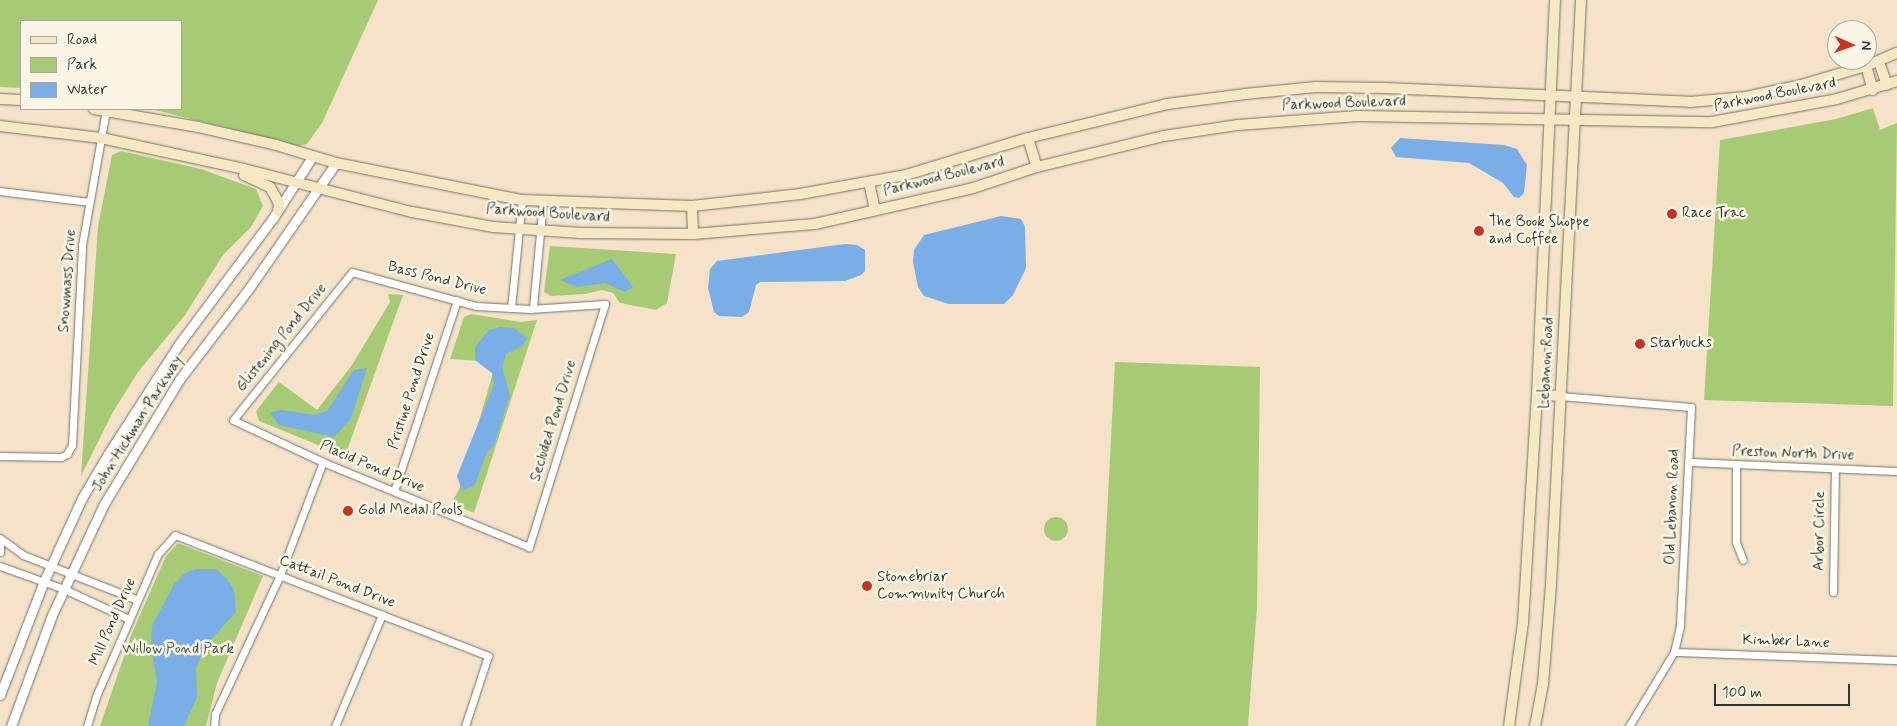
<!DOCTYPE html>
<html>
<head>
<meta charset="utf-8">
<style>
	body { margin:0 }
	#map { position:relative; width:1897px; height:726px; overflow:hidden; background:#f5e2c8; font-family:Mynerve,sans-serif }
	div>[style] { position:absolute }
	.green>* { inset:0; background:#a7cb75 }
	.round { border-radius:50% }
	.water>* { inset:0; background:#79aee7 }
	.roads { filter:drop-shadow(0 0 1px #6a7768) drop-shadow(0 0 1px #6a7768) }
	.minor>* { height:7px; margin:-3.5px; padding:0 3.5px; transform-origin:3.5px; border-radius:3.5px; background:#fff }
	.tertiary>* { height:9px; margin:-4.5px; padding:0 4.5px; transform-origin:4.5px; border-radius:4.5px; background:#fff }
	.secondary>* { height:10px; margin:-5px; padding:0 5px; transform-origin:5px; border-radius:5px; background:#f7e8c3 }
	.dots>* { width:14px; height:14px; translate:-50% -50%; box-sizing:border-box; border:2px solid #fcf5e5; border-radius:50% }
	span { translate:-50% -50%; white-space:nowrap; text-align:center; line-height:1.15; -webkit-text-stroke:5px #fcf5e5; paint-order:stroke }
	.street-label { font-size:15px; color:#1f3d34 }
	.poi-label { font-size:15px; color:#1f3d34 }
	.left { translate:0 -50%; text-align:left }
	.park-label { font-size:15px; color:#3a5941 }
	.legend { position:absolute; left:20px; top:20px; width:162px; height:90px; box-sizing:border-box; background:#fcf5e5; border:1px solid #a4ab9e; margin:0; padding:6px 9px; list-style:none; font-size:15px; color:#1f3d34 }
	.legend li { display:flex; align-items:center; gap:10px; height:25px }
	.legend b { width:25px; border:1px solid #a4ab9e }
	.north { position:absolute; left:1827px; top:20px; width:50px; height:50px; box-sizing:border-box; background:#fcf5e5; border:1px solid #a4ab9e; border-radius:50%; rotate:92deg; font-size:14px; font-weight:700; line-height:20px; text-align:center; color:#1f3d34 }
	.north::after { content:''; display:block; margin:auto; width:18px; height:22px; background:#c8321e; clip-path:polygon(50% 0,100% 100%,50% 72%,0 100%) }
	.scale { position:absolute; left:1714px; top:684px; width:136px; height:22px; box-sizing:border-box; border:2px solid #1f3d34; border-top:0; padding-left:6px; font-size:15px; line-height:18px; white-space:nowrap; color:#1f3d34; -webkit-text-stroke:4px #fcf5e5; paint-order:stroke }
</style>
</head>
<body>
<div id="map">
	<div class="green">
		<i style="clip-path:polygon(0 0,378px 0,322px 123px,307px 144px,299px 146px,151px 109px,181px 109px,181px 21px,21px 21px,21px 88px,0 87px)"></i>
		<i style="clip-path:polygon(1873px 108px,1880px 130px,1897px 123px,1893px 406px,1704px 400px,1720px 140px,1836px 119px)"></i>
		<i style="clip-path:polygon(121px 151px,201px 169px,256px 189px,263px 206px,251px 227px,223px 255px,185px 315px,138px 372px,113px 412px,81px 476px,98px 226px,112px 155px)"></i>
		<i style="clip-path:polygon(550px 246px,676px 254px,667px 303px,656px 310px,620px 303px,613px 293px,602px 290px,585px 294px,551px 296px,544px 292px)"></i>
		<i style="clip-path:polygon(388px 294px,403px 295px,345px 456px,259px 421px,256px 411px,279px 382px,317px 410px,352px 365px,390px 302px)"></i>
		<i style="clip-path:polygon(471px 314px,521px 322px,537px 320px,474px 513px,451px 503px,459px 490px,496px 362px,450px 359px,464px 317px)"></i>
		<i style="clip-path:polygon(1115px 362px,1260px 367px,1257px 607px,1248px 726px,1096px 726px)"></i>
		<i class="round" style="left:1044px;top:517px;width:24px;height:24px"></i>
		<i style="clip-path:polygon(178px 543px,263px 576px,217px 683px,206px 726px,100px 726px,132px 633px,166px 556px)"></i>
	</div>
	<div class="water">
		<i style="clip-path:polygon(1400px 138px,1504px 145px,1517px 149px,1527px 165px,1524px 193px,1519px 198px,1514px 197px,1503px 183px,1469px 163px,1396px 157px,1391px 148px)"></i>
		<i style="clip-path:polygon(1001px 216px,1021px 219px,1025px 227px,1026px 268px,1013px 295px,1004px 304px,949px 304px,924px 296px,918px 287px,913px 262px,914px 250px,924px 235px)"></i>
		<i style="clip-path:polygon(845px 244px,857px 245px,865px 250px,865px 271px,861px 275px,845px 281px,760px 282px,756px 285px,749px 312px,742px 317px,719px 316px,714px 312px,708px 288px,710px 269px,717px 261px)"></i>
		<i style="clip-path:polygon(612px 259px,633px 287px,625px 292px,605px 283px,577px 287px,560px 280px)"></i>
		<i style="clip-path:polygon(500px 327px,514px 328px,527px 338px,522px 346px,506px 354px,502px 368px,510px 395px,494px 445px,487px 452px,475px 485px,462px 491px,457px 476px,494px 384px,492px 373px,475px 360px,475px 347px,489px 330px)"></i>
		<i style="clip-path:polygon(367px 368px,351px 419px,334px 437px,279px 425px,270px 413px,281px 410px,315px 415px,327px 411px,354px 370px)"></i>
		<i style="clip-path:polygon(196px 569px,216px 569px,227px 579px,234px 590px,236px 612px,206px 645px,196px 668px,197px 697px,184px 726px,148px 726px,157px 682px,151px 646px,152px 626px,174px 584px,185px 573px)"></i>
	</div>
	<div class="roads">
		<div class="minor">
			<i style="left:0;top:191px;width:90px;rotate:7deg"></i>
			<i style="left:352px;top:272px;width:129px;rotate:15.3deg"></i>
			<i style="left:476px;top:306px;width:54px;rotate:3.2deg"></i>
			<i style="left:530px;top:309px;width:75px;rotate:-3.8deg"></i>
			<i style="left:605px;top:304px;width:255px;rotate:107.4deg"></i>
			<i style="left:529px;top:547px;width:223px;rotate:-157.6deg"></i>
			<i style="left:323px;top:462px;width:99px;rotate:-155deg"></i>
			<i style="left:233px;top:420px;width:190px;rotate:-51.2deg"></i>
			<i style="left:533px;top:307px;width:106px;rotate:-84.6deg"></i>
			<i style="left:511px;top:308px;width:109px;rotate:-84.2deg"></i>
			<i style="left:1560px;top:396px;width:131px;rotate:4.8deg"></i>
			<i style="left:1691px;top:407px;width:219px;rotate:92.9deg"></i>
			<i style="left:1680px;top:626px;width:27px;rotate:103deg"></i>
			<i style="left:1674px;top:652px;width:87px;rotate:121.3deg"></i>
			<i style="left:0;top:456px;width:61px;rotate:0.9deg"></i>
			<i style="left:61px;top:457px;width:7px;rotate:-27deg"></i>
			<i style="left:67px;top:454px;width:10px;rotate:-61deg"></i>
			<i style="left:72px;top:445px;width:200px;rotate:-87.1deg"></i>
			<i style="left:82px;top:245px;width:137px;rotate:-79.9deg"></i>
			<i style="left:1689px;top:462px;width:208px;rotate:2.5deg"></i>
			<i style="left:1736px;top:467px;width:75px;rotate:90deg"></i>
			<i style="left:1736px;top:542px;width:19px;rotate:69deg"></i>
			<i style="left:394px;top:491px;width:201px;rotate:-71.7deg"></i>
			<i style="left:0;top:538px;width:29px;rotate:36deg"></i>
			<i style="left:23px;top:555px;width:123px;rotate:21.4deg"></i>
			<i style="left:0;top:541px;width:11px;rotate:90deg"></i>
			<i style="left:0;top:566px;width:68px;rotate:19.8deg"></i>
			<i style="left:64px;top:589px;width:72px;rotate:24.8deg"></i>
			<i style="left:1833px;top:592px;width:122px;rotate:-89.1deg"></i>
			<i style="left:1674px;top:652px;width:223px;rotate:2.1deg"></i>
			<i style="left:87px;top:726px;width:34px;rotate:-73deg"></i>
			<i style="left:97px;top:694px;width:153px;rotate:-66.5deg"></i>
			<i style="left:158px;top:554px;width:25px;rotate:-48deg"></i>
			<i style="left:175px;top:535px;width:336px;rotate:21.1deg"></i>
			<i style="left:488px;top:656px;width:74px;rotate:108.2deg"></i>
			<i style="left:214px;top:726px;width:12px;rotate:-85deg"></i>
			<i style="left:215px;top:714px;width:153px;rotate:-64.9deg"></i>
			<i style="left:280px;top:575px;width:121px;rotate:-69.2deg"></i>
			<i style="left:335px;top:726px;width:121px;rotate:-67.1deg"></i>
		</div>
		<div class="tertiary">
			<i style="left:0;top:695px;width:122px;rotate:-68.9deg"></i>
			<i style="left:44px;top:581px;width:91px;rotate:-65.4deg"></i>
			<i style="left:82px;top:498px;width:51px;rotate:-59.4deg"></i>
			<i style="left:108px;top:454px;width:131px;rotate:-57.2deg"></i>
			<i style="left:179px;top:344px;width:157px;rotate:-53.3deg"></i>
			<i style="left:273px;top:218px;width:72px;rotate:-57.4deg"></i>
			<i style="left:11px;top:726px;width:118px;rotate:-69.7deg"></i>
			<i style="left:52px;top:615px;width:123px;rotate:-64.9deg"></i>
			<i style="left:104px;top:504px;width:145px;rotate:-58.8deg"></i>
			<i style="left:179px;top:380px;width:117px;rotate:-52.6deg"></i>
			<i style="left:250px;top:287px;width:151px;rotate:-55.3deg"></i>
		</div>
		<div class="secondary">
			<i style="left:1879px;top:62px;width:24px;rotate:71deg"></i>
			<i style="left:1866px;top:66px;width:25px;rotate:74deg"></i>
			<i style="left:0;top:99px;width:21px;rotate:3deg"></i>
			<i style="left:94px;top:109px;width:106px;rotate:9.8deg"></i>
			<i style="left:198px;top:127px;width:80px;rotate:13deg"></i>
			<i style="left:276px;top:145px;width:63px;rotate:16.7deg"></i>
			<i style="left:336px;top:163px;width:190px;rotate:11.3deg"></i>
			<i style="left:522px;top:200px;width:170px;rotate:2deg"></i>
			<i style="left:692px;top:206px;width:109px;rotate:-6.3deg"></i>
			<i style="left:800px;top:194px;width:108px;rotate:-10.2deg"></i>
			<i style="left:906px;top:175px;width:127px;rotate:-16.9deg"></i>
			<i style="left:1028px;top:138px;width:143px;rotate:-13.7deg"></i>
			<i style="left:1167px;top:104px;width:79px;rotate:-7.3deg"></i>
			<i style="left:1245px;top:94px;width:71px;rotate:-5.6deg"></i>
			<i style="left:1316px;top:87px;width:70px;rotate:0.8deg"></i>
			<i style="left:1386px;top:88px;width:304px;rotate:2.6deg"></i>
			<i style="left:1690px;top:102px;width:56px;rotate:-5.1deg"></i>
			<i style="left:1746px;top:97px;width:56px;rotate:-12.3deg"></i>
			<i style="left:1801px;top:85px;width:68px;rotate:-16.3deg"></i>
			<i style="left:1866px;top:66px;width:34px;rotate:-23deg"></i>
			<i style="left:0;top:126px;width:102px;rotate:6.8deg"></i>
			<i style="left:101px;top:138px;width:146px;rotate:12.2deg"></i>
			<i style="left:244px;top:169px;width:173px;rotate:14.4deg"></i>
			<i style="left:412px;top:212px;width:82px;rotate:10.5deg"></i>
			<i style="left:493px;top:227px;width:88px;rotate:3.9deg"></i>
			<i style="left:581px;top:233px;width:112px;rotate:0.5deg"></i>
			<i style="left:693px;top:234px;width:122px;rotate:-4.7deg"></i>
			<i style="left:815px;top:224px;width:162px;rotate:-12.8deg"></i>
			<i style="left:973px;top:188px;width:67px;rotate:-18.2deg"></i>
			<i style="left:1037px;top:167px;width:131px;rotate:-13.7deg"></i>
			<i style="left:1164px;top:136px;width:75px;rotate:-8.5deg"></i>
			<i style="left:1238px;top:125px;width:120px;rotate:-4.3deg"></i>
			<i style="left:1358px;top:116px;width:354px;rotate:1deg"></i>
			<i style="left:1712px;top:122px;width:127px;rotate:-10.4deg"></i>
			<i style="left:1837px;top:99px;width:63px;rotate:-16.7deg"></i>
			<i style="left:1028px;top:138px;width:30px;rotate:73deg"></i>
			<i style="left:244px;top:175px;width:29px;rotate:25deg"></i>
			<i style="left:270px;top:187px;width:18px;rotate:61deg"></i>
			<i style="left:279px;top:203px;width:8px;rotate:97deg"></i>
			<i style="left:869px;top:182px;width:29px;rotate:78deg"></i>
			<i style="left:692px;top:206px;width:28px;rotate:88deg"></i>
			<i style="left:1537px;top:395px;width:23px;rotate:2deg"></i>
			<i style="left:1509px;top:726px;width:104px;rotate:-82.3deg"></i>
			<i style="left:1523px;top:623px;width:228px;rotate:-86.5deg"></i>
			<i style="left:1537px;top:395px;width:395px;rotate:-87.4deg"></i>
			<i style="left:1535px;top:726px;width:43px;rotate:-79.2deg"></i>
			<i style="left:1543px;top:684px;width:100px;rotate:-85.4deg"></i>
			<i style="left:1551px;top:584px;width:585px;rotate:-87.06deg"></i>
		</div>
	</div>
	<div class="dots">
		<i style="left:1672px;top:214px;background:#c8321e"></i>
		<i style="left:1479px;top:231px;background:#c8321e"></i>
		<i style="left:1640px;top:344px;background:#c8321e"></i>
		<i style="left:348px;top:511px;background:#c8321e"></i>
		<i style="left:867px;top:586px;background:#c8321e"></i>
	</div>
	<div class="street-label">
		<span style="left:1775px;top:95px;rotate:-11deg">Parkwood Boulevard</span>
		<span style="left:1344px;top:104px;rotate:-2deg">Parkwood Boulevard</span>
		<span style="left:944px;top:177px;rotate:-14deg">Parkwood Boulevard</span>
		<span style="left:548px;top:214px;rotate:4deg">Parkwood Boulevard</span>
		<span style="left:437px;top:279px;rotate:14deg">Bass Pond Drive</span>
		<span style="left:68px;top:281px;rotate:-86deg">Snowmass Drive</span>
		<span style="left:282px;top:338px;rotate:-51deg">Glistening Pond Drive</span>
		<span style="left:1547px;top:363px;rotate:-87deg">Lebanon Road</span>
		<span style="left:412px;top:391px;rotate:-72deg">Pristine Pond Drive</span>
		<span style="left:554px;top:421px;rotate:-73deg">Secluded Pond Drive</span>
		<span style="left:138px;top:424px;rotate:-58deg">John Hickman Parkway</span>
		<span style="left:1793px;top:454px;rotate:2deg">Preston North Drive</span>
		<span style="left:372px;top:467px;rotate:23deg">Placid Pond Drive</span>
		<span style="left:1673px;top:507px;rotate:-88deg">Old Lebanon Road</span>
		<span style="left:1820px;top:531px;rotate:-89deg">Arbor Circle</span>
		<span style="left:337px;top:582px;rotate:21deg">Cattail Pond Drive</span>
		<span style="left:113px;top:622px;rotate:-66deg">Mill Pond Drive</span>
		<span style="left:1786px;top:642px;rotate:2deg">Kimber Lane</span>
	</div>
	<div class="poi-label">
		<span class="left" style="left:1682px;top:214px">Race Trac</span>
		<span class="left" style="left:1489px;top:231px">The Book Shoppe<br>and Coffee</span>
		<span class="left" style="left:1650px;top:344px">Starbucks</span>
		<span class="left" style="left:358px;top:511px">Gold Medal Pools</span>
		<span class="left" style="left:877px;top:586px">Stonebriar<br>Community Church</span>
	</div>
	<div class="park-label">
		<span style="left:178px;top:650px">Willow Pond Park</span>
	</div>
	<ul class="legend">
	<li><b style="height:6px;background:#f7e8c3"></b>Road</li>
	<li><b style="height:14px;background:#a7cb75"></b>Park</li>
	<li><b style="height:14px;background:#79aee7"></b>Water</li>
	</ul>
	<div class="north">N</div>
	<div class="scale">100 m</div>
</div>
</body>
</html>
